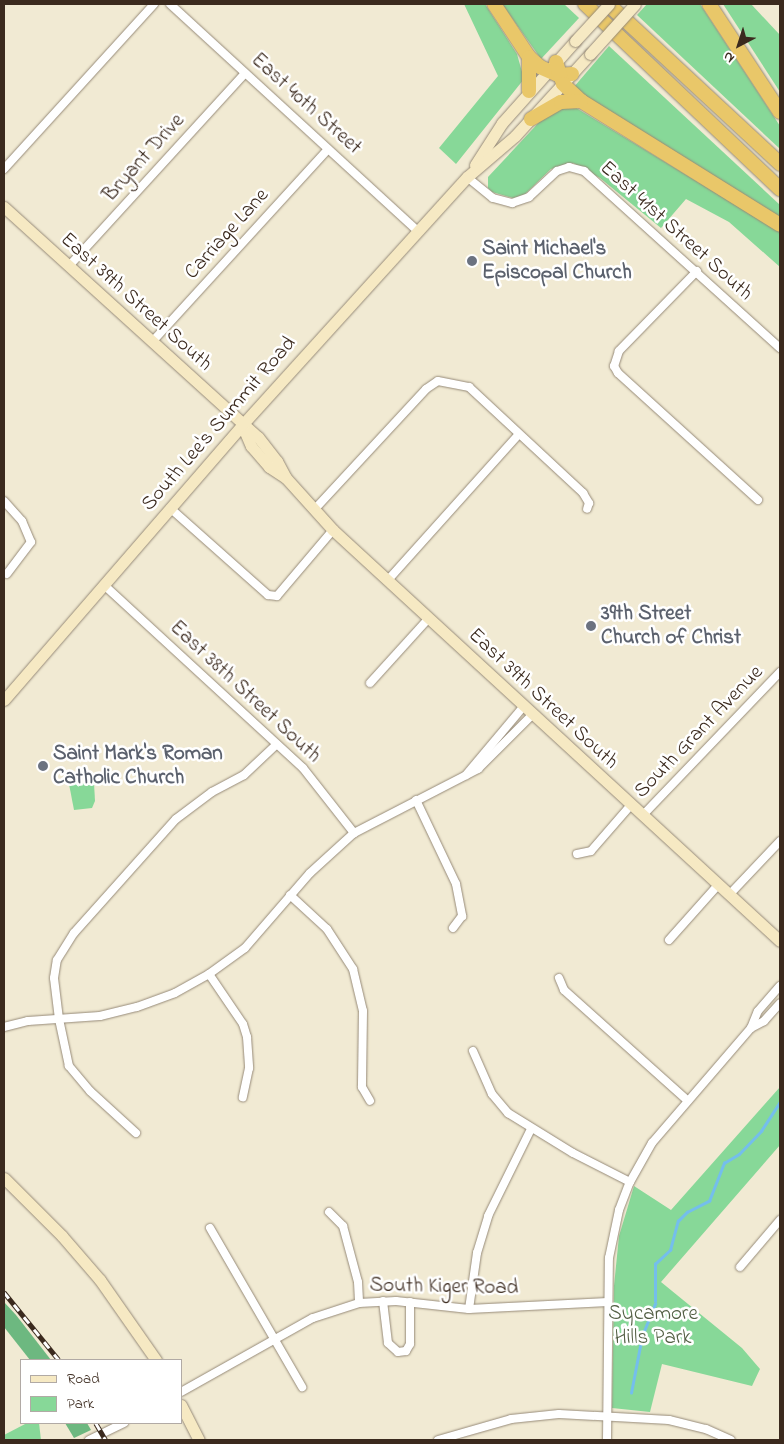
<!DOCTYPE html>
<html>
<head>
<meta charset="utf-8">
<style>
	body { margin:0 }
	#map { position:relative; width:784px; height:1444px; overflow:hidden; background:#f1ead3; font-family:"Indie Flower",sans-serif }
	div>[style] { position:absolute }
	.green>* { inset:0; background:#87d898 }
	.forest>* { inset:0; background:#6db880 }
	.stream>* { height:2.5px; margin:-1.25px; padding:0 1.25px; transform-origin:1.25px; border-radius:1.25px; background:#74beec }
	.roads { filter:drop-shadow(0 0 1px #968a78) drop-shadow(0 0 1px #968a78) }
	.minor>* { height:8px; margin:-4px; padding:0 4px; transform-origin:4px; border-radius:4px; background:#fff }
	.secondary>* { height:11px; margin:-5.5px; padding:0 5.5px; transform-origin:5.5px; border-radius:5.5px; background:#f6e9c3 }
	.motorway>* { height:14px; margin:-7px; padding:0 7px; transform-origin:7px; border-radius:7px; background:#e9c769 }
	.rail>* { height:4.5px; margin-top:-2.25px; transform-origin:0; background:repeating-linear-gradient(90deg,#fff 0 8px,#3b2a1e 0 16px); box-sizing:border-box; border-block:1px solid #3b2a1e }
	.bridges { filter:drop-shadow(0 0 1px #968a78) drop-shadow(0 0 1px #968a78) }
	.secondary-bridge>* { height:11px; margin:-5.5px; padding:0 5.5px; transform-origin:5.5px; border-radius:5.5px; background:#f6e9c3 }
	.dots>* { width:14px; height:14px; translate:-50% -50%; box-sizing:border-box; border:2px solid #fff; border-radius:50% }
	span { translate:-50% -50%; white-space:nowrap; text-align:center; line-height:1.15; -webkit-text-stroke:5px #fff; paint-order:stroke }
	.street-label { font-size:21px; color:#3b2a1e }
	.worship-label { font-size:21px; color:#5b616d; font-weight:700 }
	.left { translate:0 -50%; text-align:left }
	.park-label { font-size:21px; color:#525e43 }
	.frame { position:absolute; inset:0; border:5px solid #3b2a1e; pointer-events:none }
	.legend { position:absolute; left:20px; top:1359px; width:162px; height:65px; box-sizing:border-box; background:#fff; border:1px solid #b1aaa5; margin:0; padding:6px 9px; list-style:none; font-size:15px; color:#3b2a1e }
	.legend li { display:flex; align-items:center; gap:10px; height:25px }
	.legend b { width:25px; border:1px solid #b1aaa5 }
	.north { position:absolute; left:714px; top:20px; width:50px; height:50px; -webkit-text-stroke:4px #fff; paint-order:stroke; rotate:220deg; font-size:14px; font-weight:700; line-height:20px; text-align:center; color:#3b2a1e }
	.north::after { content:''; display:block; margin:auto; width:18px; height:22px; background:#3b2a1e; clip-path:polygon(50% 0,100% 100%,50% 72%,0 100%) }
</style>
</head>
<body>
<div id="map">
	<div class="green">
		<i style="clip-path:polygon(464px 4px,485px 4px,517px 54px,524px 79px,456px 164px,439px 148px,498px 76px)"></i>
		<i style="clip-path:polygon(502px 4px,564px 4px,579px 18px,541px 59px)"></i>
		<i style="clip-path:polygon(647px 4px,700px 4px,780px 126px,780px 149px,637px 15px)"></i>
		<i style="clip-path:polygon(723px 4px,751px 4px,780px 35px,780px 92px)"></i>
		<i style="clip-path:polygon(609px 46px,780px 205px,780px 218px,575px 90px,573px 88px)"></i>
		<i style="clip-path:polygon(573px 106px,780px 232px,780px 267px,729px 222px,686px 199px,661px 228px,600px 178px,573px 163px,551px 169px,523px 196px,513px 198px,492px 192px,488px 188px,488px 177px,543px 118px,553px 111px)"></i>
		<i style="clip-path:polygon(94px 783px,95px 801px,92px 808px,74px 810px,69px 784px)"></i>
		<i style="clip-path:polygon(780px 1087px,780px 1145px,661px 1282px,742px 1348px,760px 1369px,752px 1386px,662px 1364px,650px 1412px,612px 1408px,614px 1286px,619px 1236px,634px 1186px,671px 1210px)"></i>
		<i style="clip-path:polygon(27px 1423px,39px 1423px,41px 1440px,4px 1440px,4px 1435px)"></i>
	</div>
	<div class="forest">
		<i style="clip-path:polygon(4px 1302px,16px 1315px,51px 1360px,30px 1360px,4px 1327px)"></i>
		<i style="clip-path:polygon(65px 1423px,87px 1423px,91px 1430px,74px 1438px)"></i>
	</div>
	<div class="stream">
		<i style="left:655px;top:1301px;width:37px;rotate:-90deg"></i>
		<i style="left:655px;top:1264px;width:21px;rotate:-43deg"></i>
		<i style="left:670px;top:1250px;width:30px;rotate:-75deg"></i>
		<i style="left:678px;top:1221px;width:13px;rotate:-45deg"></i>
		<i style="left:687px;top:1212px;width:25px;rotate:-27deg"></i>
		<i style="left:709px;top:1201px;width:41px;rotate:-68.5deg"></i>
		<i style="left:724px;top:1163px;width:17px;rotate:-31deg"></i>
		<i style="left:739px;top:1154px;width:32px;rotate:-46deg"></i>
		<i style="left:761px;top:1131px;width:35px;rotate:-57deg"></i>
		<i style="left:631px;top:1393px;width:58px;rotate:-79.1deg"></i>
		<i style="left:642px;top:1336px;width:35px;rotate:-68deg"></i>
	</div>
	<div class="roads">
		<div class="minor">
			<i style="left:170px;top:4px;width:336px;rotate:42.5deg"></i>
			<i style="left:4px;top:169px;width:223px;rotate:-47.7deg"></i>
			<i style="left:467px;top:177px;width:33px;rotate:39deg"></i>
			<i style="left:493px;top:198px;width:20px;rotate:15deg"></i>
			<i style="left:512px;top:203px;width:18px;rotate:-19deg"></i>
			<i style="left:529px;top:197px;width:38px;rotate:-43deg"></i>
			<i style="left:557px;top:171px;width:13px;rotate:-18deg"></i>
			<i style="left:569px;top:167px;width:16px;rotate:15deg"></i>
			<i style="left:584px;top:171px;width:264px;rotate:42.1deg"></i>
			<i style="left:69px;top:266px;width:261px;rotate:-47.6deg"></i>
			<i style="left:697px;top:271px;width:112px;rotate:134.3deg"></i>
			<i style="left:619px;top:351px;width:16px;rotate:108deg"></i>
			<i style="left:614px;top:366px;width:8px;rotate:60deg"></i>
			<i style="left:618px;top:373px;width:189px;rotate:42.2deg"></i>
			<i style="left:152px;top:342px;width:261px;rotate:-47.6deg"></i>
			<i style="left:4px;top:501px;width:27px;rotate:48deg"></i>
			<i style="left:22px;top:521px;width:23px;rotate:67deg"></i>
			<i style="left:31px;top:542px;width:40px;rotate:127deg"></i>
			<i style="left:170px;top:508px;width:131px;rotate:41.6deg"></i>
			<i style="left:268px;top:595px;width:9px;rotate:6deg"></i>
			<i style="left:277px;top:596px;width:87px;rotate:-49.7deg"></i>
			<i style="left:314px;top:510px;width:165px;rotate:-47.2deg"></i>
			<i style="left:426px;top:389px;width:14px;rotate:-34deg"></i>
			<i style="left:438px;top:381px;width:32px;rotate:11deg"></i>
			<i style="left:469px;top:387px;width:156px;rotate:42.9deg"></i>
			<i style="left:583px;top:493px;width:12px;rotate:59deg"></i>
			<i style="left:589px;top:503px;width:6px;rotate:108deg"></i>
			<i style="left:388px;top:580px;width:196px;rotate:-48.1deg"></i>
			<i style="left:104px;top:585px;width:270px;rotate:42.6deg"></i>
			<i style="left:303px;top:768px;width:83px;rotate:51.9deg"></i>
			<i style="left:370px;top:683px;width:86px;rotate:-47.8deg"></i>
			<i style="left:466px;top:775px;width:90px;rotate:-50deg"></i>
			<i style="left:416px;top:800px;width:93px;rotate:64.5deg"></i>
			<i style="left:456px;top:884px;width:33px;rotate:79deg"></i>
			<i style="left:462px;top:916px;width:15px;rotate:127deg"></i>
			<i style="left:643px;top:815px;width:198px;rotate:-46.2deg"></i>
			<i style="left:577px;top:854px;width:14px;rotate:-12deg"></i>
			<i style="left:591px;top:851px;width:61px;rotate:-49deg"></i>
			<i style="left:290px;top:895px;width:50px;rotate:42.6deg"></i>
			<i style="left:327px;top:929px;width:48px;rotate:57deg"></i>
			<i style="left:353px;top:969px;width:43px;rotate:76.6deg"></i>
			<i style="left:363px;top:1011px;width:76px;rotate:90.8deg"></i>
			<i style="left:362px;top:1087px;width:16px;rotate:60deg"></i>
			<i style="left:729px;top:895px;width:74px;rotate:-46.6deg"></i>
			<i style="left:669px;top:940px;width:74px;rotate:-48.3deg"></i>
			<i style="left:209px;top:974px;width:60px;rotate:55.8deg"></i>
			<i style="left:243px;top:1024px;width:14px;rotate:73deg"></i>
			<i style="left:247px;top:1037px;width:31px;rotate:86deg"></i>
			<i style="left:249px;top:1068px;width:30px;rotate:102deg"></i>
			<i style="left:559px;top:978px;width:13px;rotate:67deg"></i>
			<i style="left:564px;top:990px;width:166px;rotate:41.8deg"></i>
			<i style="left:4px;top:1027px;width:25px;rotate:-14deg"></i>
			<i style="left:28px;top:1021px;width:72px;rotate:-4deg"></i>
			<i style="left:100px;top:1016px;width:38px;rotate:-14deg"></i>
			<i style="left:137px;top:1007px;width:40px;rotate:-20.2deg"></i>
			<i style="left:175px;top:993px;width:39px;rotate:-29deg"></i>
			<i style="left:209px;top:974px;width:44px;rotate:-35.8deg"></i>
			<i style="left:245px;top:948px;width:99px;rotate:-49.1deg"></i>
			<i style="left:310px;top:873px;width:59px;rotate:-42.3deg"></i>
			<i style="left:354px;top:833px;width:140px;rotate:-27.3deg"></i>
			<i style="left:478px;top:769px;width:78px;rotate:-45deg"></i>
			<i style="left:751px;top:1028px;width:15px;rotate:-28deg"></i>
			<i style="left:764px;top:1021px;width:24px;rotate:-48deg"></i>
			<i style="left:473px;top:1051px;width:47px;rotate:66.2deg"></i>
			<i style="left:492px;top:1094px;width:25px;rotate:50deg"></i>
			<i style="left:508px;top:1113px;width:76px;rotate:31.6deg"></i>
			<i style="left:573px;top:1153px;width:64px;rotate:27deg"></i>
			<i style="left:136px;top:1133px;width:62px;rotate:-137.6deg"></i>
			<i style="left:90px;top:1091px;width:33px;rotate:-130deg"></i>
			<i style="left:69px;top:1066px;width:48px;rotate:-102deg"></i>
			<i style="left:59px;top:1019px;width:41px;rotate:-97deg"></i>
			<i style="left:54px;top:978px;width:18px;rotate:-81deg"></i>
			<i style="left:57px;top:960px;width:32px;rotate:-58deg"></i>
			<i style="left:74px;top:933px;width:153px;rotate:-48.2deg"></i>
			<i style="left:176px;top:819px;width:45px;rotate:-36.9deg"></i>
			<i style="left:212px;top:792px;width:36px;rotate:-28deg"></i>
			<i style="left:244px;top:775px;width:45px;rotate:-43.2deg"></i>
			<i style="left:329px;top:1212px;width:20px;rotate:45deg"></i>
			<i style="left:343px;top:1226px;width:58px;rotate:75deg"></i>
			<i style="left:358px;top:1282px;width:21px;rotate:87deg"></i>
			<i style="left:210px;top:1228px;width:184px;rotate:59.9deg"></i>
			<i style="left:740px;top:1267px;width:62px;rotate:-49.6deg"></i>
			<i style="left:383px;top:1301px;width:42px;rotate:83.2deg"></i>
			<i style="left:388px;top:1343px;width:13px;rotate:42deg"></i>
			<i style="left:398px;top:1352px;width:8px;rotate:-7deg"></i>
			<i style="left:406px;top:1351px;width:8px;rotate:-60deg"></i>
			<i style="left:410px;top:1344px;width:42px;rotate:-90deg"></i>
			<i style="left:469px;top:1309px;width:57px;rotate:-81.9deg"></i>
			<i style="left:477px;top:1253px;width:39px;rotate:-73deg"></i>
			<i style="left:488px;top:1216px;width:97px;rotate:-63.7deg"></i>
			<i style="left:181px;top:1392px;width:151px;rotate:-29.3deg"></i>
			<i style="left:313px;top:1318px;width:48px;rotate:-18.1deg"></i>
			<i style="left:359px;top:1303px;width:37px;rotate:-3deg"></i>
			<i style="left:396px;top:1301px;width:73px;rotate:6.3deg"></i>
			<i style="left:469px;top:1309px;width:139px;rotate:-2.9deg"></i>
			<i style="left:89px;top:1440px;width:39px;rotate:-26deg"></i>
			<i style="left:438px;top:1440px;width:76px;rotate:-16deg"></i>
			<i style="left:511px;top:1419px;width:48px;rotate:-5.9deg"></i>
			<i style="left:559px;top:1414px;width:110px;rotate:3.1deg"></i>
			<i style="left:669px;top:1420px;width:38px;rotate:14deg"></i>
			<i style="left:706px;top:1429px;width:27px;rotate:24deg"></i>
			<i style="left:607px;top:1440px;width:182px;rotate:-89.4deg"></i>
			<i style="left:609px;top:1258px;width:49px;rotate:-78.2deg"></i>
			<i style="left:619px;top:1210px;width:30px;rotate:-69deg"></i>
			<i style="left:630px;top:1182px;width:45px;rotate:-60.6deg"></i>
			<i style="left:652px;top:1143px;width:152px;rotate:-49.3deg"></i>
			<i style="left:751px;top:1028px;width:18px;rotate:-68deg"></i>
			<i style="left:758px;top:1011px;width:33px;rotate:-49deg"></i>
		</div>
		<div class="secondary">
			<i style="left:475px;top:165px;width:50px;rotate:-57.3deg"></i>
			<i style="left:502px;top:123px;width:110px;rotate:-48.3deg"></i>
			<i style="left:4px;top:207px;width:343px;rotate:42.2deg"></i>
			<i style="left:258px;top:437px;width:31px;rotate:52deg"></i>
			<i style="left:277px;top:461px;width:19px;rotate:62deg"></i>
			<i style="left:242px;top:425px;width:23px;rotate:67deg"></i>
			<i style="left:251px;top:446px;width:28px;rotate:49deg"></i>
			<i style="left:269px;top:467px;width:20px;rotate:33deg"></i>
			<i style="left:286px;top:478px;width:70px;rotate:47.9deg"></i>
			<i style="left:333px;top:530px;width:607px;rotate:42.6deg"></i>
			<i style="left:4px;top:700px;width:364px;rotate:-49.1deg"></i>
			<i style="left:242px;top:425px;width:335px;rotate:-47.8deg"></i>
			<i style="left:467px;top:177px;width:63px;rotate:-40.5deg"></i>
			<i style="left:515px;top:136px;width:111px;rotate:-47.6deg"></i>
			<i style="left:4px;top:1178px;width:82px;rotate:45deg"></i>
			<i style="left:62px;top:1236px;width:58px;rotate:49.2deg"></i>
			<i style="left:100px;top:1280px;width:98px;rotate:55deg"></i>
			<i style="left:181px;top:1405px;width:39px;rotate:63deg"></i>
		</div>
		<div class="motorway">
			<i style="left:494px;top:4px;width:64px;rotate:56.6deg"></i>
			<i style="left:529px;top:57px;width:15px;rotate:42deg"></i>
			<i style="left:540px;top:67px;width:20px;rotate:24deg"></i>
			<i style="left:558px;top:75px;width:14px;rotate:-4deg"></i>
			<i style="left:585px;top:4px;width:269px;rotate:43.5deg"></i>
			<i style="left:608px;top:4px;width:235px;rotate:42.9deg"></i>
			<i style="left:709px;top:4px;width:129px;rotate:56.7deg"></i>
			<i style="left:529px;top:57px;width:34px;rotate:90deg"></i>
			<i style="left:556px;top:62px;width:23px;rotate:72deg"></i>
			<i style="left:563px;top:84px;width:25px;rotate:43deg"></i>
			<i style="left:581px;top:101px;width:234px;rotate:31.9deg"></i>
			<i style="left:531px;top:119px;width:34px;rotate:-30deg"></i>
			<i style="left:561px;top:102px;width:20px;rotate:-3deg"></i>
		</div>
	</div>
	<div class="rail">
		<i style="left:4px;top:1292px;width:87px;rotate:51deg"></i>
		<i style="left:96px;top:1423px;width:20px;rotate:60deg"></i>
	</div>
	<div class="bridges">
		<div class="secondary-bridge">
			<i style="left:575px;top:41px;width:50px;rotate:-47.4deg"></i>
			<i style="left:590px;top:54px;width:67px;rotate:-48deg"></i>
		</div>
	</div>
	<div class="dots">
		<i style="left:472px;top:261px;background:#6b7280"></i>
		<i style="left:591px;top:626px;background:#6b7280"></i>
		<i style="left:43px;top:766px;background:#6b7280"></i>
	</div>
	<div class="street-label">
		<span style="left:306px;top:104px;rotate:42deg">East 40th Street</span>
		<span style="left:144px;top:158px;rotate:-48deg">Bryant Drive</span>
		<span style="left:676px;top:231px;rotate:42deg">East 41st Street South</span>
		<span style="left:227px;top:234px;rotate:-48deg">Carriage Lane</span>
		<span style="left:136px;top:302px;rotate:42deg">East 39th Street South</span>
		<span style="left:219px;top:424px;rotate:-49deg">South Lee's Summit Road</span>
		<span style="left:245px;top:692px;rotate:43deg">East 38th Street South</span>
		<span style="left:543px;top:699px;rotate:43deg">East 39th Street South</span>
		<span style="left:699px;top:732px;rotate:-46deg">South Grant Avenue</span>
		<span style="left:444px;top:1287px;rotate:1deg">South Kiger Road</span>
	</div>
	<div class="worship-label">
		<span class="left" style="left:482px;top:261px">Saint Michael's<br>Episcopal Church</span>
		<span class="left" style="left:601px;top:626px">39th Street<br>Church of Christ</span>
		<span class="left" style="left:53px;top:766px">Saint Mark's Roman<br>Catholic Church</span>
	</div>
	<div class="park-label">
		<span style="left:653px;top:1326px">Sycamore<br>Hills Park</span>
	</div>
	<div class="frame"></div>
	<ul class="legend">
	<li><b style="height:6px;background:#f6e9c3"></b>Road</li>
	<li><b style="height:14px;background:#87d898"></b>Park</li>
	</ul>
	<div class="north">N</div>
</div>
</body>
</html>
